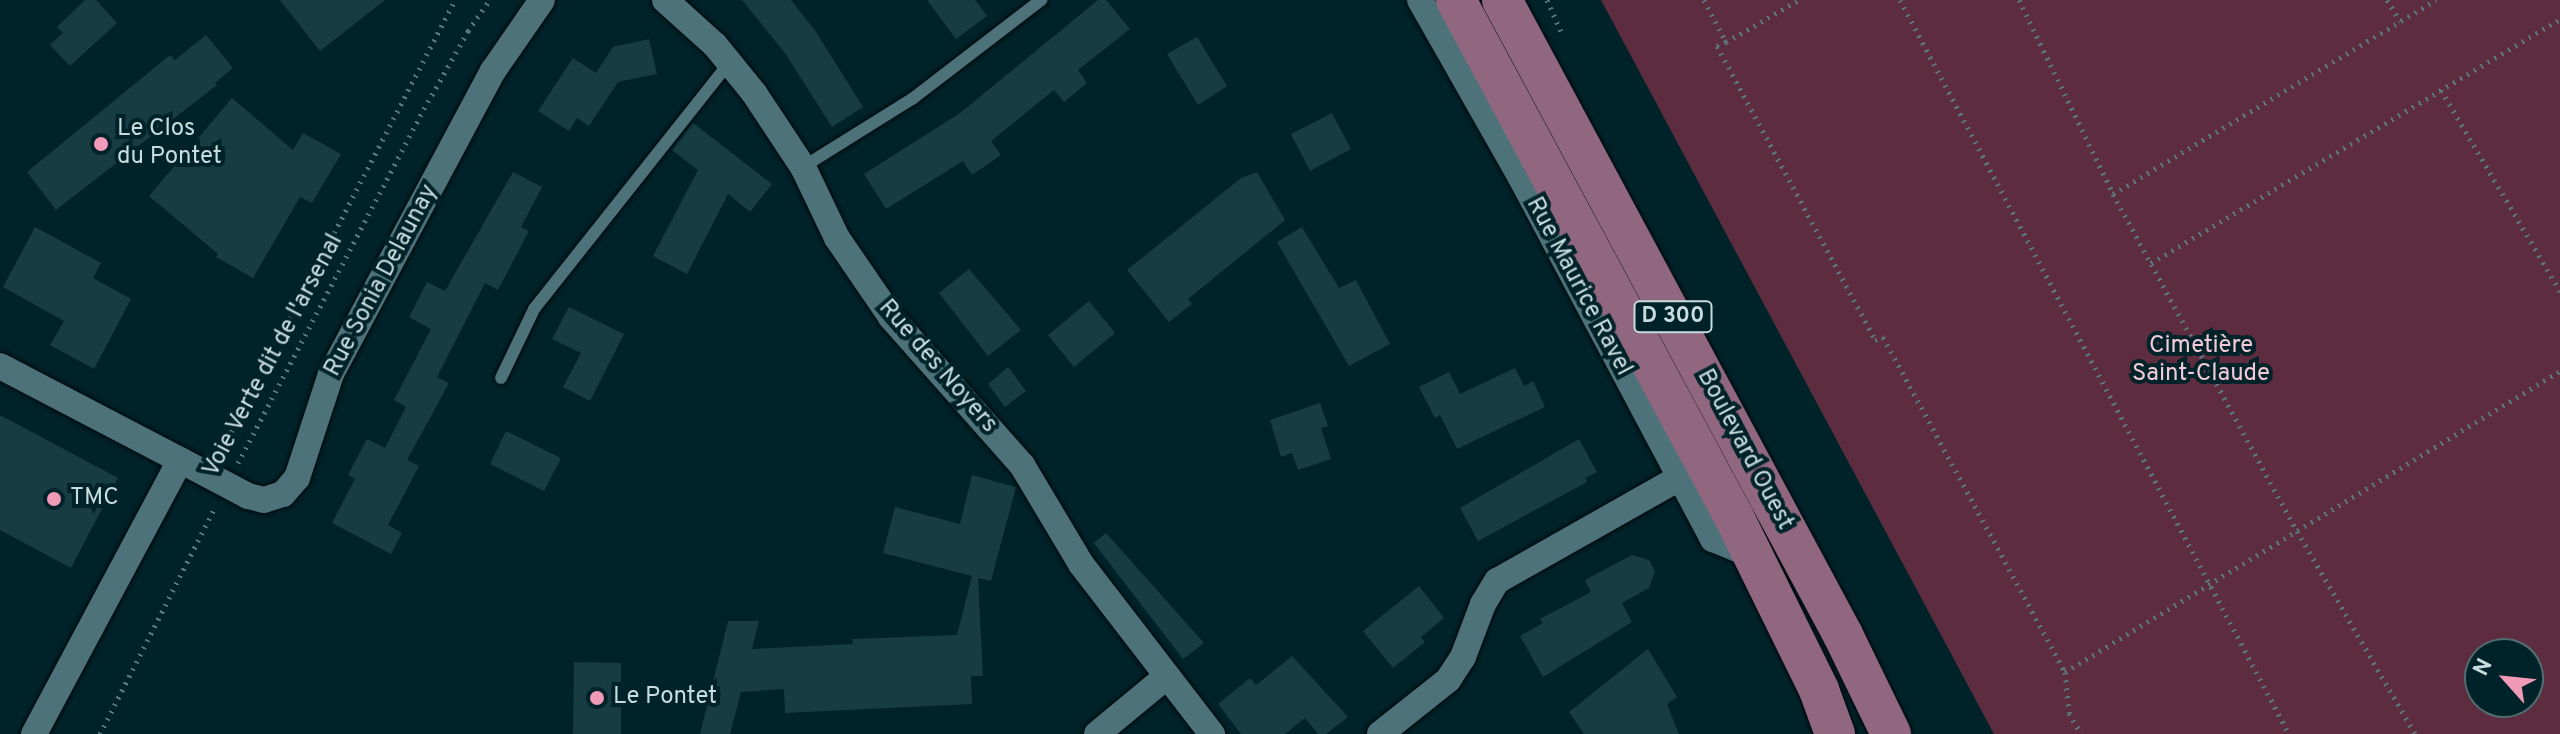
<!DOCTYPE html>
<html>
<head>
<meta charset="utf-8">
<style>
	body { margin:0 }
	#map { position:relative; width:2560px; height:734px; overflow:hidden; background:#002329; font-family:Overpass,sans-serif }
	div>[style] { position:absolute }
	.green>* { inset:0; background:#5d2d3f }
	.building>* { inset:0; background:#173d43 }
	.path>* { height:5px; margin-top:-2.5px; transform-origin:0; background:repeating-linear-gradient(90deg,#5b777c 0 2px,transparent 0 8px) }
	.roads { filter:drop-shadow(0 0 2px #000a0e) drop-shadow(0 0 2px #000a0e) }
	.service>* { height:12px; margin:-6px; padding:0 6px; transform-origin:6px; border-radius:6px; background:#4d727a }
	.minor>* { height:26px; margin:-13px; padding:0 13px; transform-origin:13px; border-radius:13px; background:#4d727a }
	.primary>* { height:40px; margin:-20px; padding:0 20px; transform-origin:20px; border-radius:20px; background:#91677f }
	.dots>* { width:22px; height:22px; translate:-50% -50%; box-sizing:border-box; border:4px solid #002329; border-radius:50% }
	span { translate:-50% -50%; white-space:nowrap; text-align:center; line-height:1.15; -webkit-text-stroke:8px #002329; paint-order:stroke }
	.shield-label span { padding:2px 6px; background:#002329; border:2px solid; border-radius:6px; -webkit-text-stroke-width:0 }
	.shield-label { font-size:22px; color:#c9dce0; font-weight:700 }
	.poi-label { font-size:24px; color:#c9dce0 }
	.left { translate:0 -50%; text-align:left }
	.street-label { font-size:24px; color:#c9dce0 }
	.park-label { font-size:24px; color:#f3cad7 }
	.north { position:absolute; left:2464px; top:638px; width:80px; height:80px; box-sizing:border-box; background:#002329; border:2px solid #506d72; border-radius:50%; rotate:297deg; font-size:22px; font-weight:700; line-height:32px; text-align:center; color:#c9dce0 }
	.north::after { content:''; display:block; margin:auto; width:28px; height:36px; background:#f09ab7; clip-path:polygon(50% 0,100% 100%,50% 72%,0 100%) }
</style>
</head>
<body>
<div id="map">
	<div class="green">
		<i style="clip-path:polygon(evenodd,1601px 0,2560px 0,2560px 734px,1994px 734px,1601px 0,2480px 654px,2528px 654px,2528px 702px,2480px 702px,2480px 654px)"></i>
	</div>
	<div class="building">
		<i style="clip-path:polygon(85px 0,96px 0,117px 23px,70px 66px,50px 45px,63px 33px,57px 27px)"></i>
		<i style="clip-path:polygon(280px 0,385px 0,320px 51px)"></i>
		<i style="clip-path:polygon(742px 0,791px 0,816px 32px,863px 107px,832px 127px,785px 53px)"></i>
		<i style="clip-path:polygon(927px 0,975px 0,987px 16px,956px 39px)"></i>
		<i style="clip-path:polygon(1098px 0,1106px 0,1130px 29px,1078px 70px,1087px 83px,1064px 102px,1054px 90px,991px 141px,1001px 155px,972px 175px,963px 161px,886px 209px,864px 174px,960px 113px)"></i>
		<i style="clip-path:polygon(206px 35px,233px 68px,215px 83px,217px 85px,56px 210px,27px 172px,170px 55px,175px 60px)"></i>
		<i style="clip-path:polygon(1197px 37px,1227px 86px,1198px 105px,1167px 54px)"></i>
		<i style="clip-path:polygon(649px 39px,657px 74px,618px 82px,589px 126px,577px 118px,569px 131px,538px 111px,573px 58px,596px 73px,613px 47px)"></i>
		<i style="clip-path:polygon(232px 98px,293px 150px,303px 133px,341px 154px,312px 203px,300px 197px,253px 278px,216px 257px,218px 254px,149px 196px)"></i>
		<i style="clip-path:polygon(1332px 113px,1351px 149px,1310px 171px,1291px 134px)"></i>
		<i style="clip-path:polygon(693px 123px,772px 184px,750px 212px,728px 194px,687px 274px,653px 256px,698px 170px,672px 150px)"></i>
		<i style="clip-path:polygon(513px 172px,542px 187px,521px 227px,529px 231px,498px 290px,485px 283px,437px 377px,449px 383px,407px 460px,419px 466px,388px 525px,402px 533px,391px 554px,332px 523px,355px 479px,348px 475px,367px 439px,385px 448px,406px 407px,394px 400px,431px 329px,409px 317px,427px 282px,445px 291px)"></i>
		<i style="clip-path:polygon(1257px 172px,1285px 220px,1188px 299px,1192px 304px,1169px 322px,1127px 270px,1241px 178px)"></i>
		<i style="clip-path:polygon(35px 227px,101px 263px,93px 278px,131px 299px,94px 369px,50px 345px,64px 321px,3px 287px)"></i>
		<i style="clip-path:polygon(1302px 227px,1339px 288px,1356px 280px,1390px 344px,1349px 366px,1277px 242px)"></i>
		<i style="clip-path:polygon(969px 269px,1021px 330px,988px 356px,939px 293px)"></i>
		<i style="clip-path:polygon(1089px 301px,1115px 333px,1074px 367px,1048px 335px)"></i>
		<i style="clip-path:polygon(569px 307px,624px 334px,590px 401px,563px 387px,581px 353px,552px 339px)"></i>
		<i style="clip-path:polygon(1008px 367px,1026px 391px,1005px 407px,988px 384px)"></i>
		<i style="clip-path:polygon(1515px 368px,1524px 386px,1533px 381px,1545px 407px,1457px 449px,1440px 415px,1435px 418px,1419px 387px,1449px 372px,1460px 394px)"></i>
		<i style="clip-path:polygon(1320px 403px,1328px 426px,1321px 428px,1331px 459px,1298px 470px,1292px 453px,1281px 457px,1270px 420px)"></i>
		<i style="clip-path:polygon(0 415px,118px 478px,71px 568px,0 530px)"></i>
		<i style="clip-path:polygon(506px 431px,561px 458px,544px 491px,490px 464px)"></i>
		<i style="clip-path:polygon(1579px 439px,1597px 472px,1585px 478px,1587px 482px,1478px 541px,1460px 508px)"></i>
		<i style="clip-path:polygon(972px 475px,1016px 487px,991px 581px,978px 578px,983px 676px,971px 676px,972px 704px,785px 713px,784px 689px,741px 692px,730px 734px,700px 734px,728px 621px,759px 621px,752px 649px,853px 644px,852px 639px,957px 635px,972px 576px,883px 553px,895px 507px,960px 524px)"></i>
		<i style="clip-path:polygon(1106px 533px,1204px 643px,1183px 659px,1094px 543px)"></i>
		<i style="clip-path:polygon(1632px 555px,1649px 560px,1655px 571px,1649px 588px,1622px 603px,1632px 622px,1543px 677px,1520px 636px,1543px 623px,1540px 619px,1591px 592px,1585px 580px)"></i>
		<i style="clip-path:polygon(1419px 586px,1444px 618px,1421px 637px,1425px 642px,1393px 668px,1363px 631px)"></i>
		<i style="clip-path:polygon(1648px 649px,1677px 697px,1667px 704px,1679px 734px,1584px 734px,1569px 712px)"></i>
		<i style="clip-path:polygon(1292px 656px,1348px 717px,1326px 734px,1318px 734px,1305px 718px,1285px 734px,1241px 734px,1218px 704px,1250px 678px,1256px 685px)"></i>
		<i style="clip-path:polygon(574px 662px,621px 663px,621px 734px,573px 734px)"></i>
	</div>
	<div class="path">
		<i style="left:1547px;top:0;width:34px;rotate:66deg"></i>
		<i style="left:1704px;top:0;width:47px;rotate:62.4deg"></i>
		<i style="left:1726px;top:42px;width:10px;rotate:156deg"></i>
		<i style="left:1717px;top:46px;width:334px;rotate:61.7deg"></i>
		<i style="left:1875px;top:340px;width:9px;rotate:-21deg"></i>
		<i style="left:1883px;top:337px;width:381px;rotate:61.5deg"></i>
		<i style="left:2065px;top:672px;width:41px;rotate:84.4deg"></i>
		<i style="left:2069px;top:713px;width:24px;rotate:60deg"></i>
		<i style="left:1900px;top:0;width:831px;rotate:62.08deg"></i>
		<i style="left:2019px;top:0;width:216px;rotate:64.1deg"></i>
		<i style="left:2113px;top:194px;width:384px;rotate:61.4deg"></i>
		<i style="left:2297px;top:531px;width:235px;rotate:59.8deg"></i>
		<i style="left:2387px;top:0;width:25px;rotate:58deg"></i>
		<i style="left:1726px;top:42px;width:84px;rotate:-29.9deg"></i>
		<i style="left:2441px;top:90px;width:234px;rotate:59.4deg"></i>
		<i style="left:2113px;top:194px;width:377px;rotate:-31deg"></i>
		<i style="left:2151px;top:263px;width:476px;rotate:-30.8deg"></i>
		<i style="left:220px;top:453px;width:510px;rotate:-62.58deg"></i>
		<i style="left:238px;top:463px;width:392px;rotate:-62.3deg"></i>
		<i style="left:420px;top:116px;width:98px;rotate:-60.5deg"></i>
		<i style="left:468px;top:31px;width:38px;rotate:-55deg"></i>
		<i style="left:2065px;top:672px;width:579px;rotate:-31.3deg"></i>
		<i style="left:100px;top:734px;width:254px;rotate:-63.1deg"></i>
	</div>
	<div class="roads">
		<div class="service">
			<i style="left:803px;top:167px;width:128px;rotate:-32deg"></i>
			<i style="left:912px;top:99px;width:163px;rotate:-37.5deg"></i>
			<i style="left:501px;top:378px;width:76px;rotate:-64.4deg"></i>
			<i style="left:534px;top:309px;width:315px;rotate:-51.6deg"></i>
		</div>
		<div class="minor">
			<i style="left:665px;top:0;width:67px;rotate:42deg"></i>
			<i style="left:715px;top:45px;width:62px;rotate:50.9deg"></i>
			<i style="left:754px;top:93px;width:89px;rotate:56.5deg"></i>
			<i style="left:803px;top:167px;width:79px;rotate:64.4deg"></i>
			<i style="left:837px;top:238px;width:96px;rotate:55.6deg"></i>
			<i style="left:891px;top:317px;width:198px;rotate:48.5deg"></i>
			<i style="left:1022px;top:465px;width:115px;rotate:59.2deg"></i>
			<i style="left:1081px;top:564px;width:215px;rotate:52.4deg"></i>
			<i style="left:1420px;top:0;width:205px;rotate:60.4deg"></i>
			<i style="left:1521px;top:178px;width:409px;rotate:62deg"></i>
			<i style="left:1713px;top:539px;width:42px;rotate:22.3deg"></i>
			<i style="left:0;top:366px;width:203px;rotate:27.6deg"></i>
			<i style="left:34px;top:734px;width:310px;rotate:-61.9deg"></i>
			<i style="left:180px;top:460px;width:77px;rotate:27.9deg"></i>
			<i style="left:248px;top:496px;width:16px;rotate:14deg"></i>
			<i style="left:264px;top:500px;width:20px;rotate:-18deg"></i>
			<i style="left:283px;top:494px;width:21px;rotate:-49deg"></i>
			<i style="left:297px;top:478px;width:109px;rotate:-71.9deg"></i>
			<i style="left:331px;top:374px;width:344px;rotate:-61.9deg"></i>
			<i style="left:493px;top:71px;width:86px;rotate:-55.4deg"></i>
			<i style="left:1097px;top:734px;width:91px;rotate:-39.6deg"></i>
			<i style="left:1380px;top:734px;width:87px;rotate:-38.5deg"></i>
			<i style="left:1448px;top:680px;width:27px;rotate:-57deg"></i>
			<i style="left:1463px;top:657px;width:57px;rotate:-69.3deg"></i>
			<i style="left:1483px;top:604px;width:27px;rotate:-59deg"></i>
			<i style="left:1497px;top:581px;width:209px;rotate:-29.5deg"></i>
		</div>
		<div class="primary">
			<i style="left:1456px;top:0;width:587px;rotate:61.73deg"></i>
			<i style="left:1734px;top:517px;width:193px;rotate:63.8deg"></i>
			<i style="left:1819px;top:690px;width:47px;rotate:70deg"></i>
			<i style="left:1502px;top:0;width:721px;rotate:61.76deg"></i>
			<i style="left:1843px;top:635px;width:110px;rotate:64.1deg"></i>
		</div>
	</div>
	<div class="dots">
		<i style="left:101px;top:144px;background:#f09ab7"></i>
		<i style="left:54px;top:499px;background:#f09ab7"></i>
		<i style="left:597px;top:698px;background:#f09ab7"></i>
	</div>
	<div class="shield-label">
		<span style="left:1673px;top:317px">D 300</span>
	</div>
	<div class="poi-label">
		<span class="left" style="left:117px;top:144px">Le Clos<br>du Pontet</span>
		<span class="left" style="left:70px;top:499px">TMC</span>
		<span class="left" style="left:613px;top:698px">Le Pontet</span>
	</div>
	<div class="street-label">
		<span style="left:382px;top:281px;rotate:-62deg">Rue Sonia Delaunay</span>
		<span style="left:1578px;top:287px;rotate:62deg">Rue Maurice Ravel</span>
		<span style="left:274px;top:356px;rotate:-62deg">Voie Verte dit de l'arsenal</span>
		<span style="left:937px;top:367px;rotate:49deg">Rue des Noyers</span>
		<span style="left:1744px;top:450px;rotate:62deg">Boulevard Ouest</span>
	</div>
	<div class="park-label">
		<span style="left:2201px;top:361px">Cimetière<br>Saint-Claude</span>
	</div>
	<div class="north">N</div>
</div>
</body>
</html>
